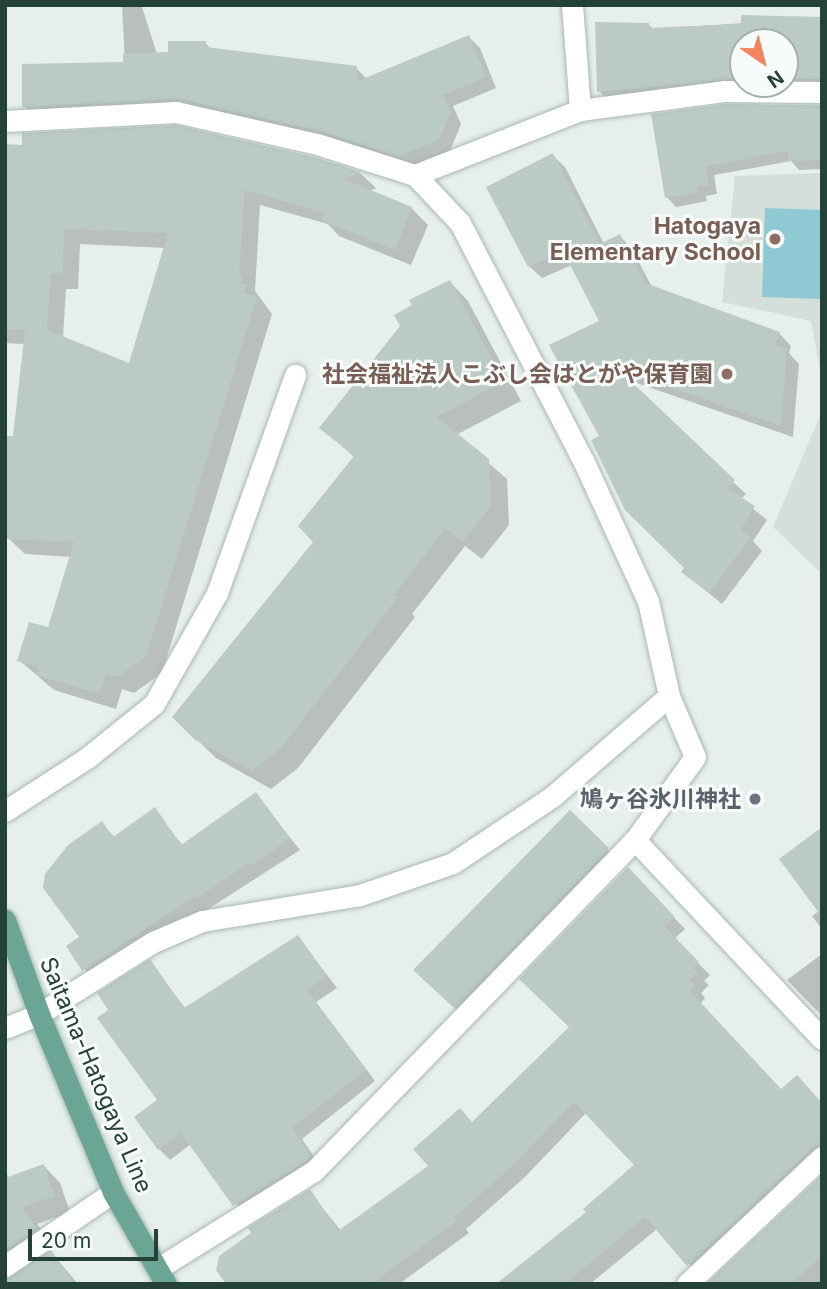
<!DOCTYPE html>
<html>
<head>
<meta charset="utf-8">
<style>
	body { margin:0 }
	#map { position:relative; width:827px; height:1289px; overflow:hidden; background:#e6efeb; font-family:Inter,"Noto Sans JP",sans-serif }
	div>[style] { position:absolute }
	.built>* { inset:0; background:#d4dfda }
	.water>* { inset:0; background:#8ec9d4 }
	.shadow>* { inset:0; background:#0003 }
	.building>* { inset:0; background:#bbcac4 }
	.roads { filter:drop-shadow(0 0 2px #a8b8b2) drop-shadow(0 0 2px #a8b8b2) }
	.minor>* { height:21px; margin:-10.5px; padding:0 10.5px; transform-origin:10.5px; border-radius:10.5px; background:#fff }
	.major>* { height:21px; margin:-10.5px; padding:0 10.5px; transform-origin:10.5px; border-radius:10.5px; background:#6aa596 }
	.dots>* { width:19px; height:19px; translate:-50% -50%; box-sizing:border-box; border:4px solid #f7fbf9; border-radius:50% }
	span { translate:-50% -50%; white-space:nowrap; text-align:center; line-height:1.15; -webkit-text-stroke:6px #f7fbf9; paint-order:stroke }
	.education-label { font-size:23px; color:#785e54; font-weight:700 }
	.right { translate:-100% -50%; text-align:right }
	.worship-label { font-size:23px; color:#5b616d; font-weight:700 }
	.street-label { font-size:23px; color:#24423a }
	.frame { position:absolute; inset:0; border:7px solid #24423a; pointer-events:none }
	.north { position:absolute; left:729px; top:28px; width:70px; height:70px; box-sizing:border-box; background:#f7fbf9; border:2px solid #a3b1ad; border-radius:50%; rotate:145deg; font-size:19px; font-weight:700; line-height:28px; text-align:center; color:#24423a }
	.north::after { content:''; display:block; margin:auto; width:24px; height:32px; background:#f4845f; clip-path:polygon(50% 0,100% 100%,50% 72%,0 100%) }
	.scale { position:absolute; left:28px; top:1229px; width:130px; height:32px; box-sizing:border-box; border:4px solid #24423a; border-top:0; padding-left:9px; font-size:21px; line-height:24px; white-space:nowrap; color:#24423a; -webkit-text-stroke:5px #f7fbf9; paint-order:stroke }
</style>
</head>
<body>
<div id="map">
	<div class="built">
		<i style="clip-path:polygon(822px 173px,822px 379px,811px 321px,722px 302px,735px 176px)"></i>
		<i style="clip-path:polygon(822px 411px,822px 574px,773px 527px)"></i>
	</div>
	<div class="water">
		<i style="clip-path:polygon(765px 208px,822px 210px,822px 299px,762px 297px)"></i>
	</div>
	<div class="shadow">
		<i style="clip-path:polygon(122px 5px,142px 7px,167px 85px,205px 43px,212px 50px,356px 68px,367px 79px,469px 37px,480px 48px,496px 88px,453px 106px,461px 124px,450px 151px,412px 167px,188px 109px,35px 117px,24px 106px,125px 64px)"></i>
		<i style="clip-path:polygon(evenodd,822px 18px,822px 87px,608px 100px,599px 91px,649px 25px,653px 29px,822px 18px,743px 42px,785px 42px,785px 84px,743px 84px,743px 42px)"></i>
		<i style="clip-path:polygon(822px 107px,822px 169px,799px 170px,791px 161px,714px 175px,717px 194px,706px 196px,707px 201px,676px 207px,667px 197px,653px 115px)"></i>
		<i style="clip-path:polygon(evenodd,5px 146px,313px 158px,360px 173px,376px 188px,369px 191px,411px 208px,428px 225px,411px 265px,339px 236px,328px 224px,260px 205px,255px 291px,272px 314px,162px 673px,134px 693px,122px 689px,116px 709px,54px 690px,19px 660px,49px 630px,72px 557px,25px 554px,8px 538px,9px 522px,5px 522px,5px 438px,15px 438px,25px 344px,5px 343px,5px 146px,80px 244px,166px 248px,130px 365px,63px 338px,66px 289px,78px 289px,80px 244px)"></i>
		<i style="clip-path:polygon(552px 155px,565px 167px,604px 244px,620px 236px,632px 249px,652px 287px,779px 333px,791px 346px,789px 353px,799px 364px,793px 437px,625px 379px,746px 494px,741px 499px,767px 520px,753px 541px,762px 551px,722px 604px,683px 572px,686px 568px,601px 437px,601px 322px,572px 265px,542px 278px,529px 266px)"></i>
		<i style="clip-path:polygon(450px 282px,468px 301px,521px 401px,456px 435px,507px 479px,509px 525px,482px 559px,465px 546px,412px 614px,415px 617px,298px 768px,271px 789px,216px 758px,174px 717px,315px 542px,355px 458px,321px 427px)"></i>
		<i style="clip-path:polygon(256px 795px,300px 850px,95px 982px,68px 947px,82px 938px,102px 823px,115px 838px,154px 810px,183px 846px)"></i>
		<i style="clip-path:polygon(570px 813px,619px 861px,466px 1018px,427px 982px)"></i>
		<i style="clip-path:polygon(822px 833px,822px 929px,812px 916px,819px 911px)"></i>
		<i style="clip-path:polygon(639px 881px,685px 929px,674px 939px,710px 975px,704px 981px,709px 985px,701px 993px,705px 998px,700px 1004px,781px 1091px,822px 1104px,822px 1162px,696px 1271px,657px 1229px,590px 1284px,499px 1284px,589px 1212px,586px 1209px,662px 1139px,587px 1112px,524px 1178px,466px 1229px,469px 1233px,399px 1284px,228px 1284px,309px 1191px,341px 1231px,431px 1166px,571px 1027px)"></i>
		<i style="clip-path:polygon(298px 937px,337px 988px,316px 1002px,375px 1081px,302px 1139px,321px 1167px,245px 1216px,191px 1144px,170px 1160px,159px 1149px,159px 1101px,111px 1010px,150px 962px,186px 1009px)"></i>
		<i style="clip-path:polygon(822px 954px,822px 1016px,787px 980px)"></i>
		<i style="clip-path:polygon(44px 1166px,60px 1183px,70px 1212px,37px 1224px,52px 1245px,8px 1279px,51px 1252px,78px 1284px,5px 1284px,5px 1169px,9px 1179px)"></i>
		<i style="clip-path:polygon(822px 1178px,822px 1284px,709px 1284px)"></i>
	</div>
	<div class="building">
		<i style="clip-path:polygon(741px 15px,822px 17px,822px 79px,785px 79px,785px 42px,743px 42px,743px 78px,597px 92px,595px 22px,649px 23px,649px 28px,741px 24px)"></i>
		<i style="clip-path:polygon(469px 35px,486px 77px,443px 95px,451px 112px,439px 140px,399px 156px,320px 131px,179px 99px,22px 107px,22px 64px,123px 62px,123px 54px,168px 52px,168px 41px,206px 41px,206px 47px,357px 66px,358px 81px)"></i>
		<i style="clip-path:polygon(725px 104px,822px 105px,822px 160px,788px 161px,788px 151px,706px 166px,709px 185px,697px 187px,698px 192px,665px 198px,651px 114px)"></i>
		<i style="clip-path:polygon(evenodd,175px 125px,314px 157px,361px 172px,344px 179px,412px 207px,395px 250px,321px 220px,324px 213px,245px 190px,239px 276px,242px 277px,241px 283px,247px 285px,244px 293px,257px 297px,146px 657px,117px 677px,106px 674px,100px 694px,36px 675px,38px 667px,17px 661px,29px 622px,48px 627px,74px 542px,7px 539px,5px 436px,13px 436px,25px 330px,5px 329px,5px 144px,22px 145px,22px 133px,175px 125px,64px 229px,168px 233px,129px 363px,47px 330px,51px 273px,63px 274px,64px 229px)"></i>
		<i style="clip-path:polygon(553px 153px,600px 244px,620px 234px,645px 283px,780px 332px,775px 345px,787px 349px,781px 426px,618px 369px,735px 480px,727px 488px,755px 506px,741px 529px,751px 537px,709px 593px,681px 572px,684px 568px,625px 510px,591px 440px,599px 436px,549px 345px,599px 321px,563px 251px,528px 267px,486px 187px)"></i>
		<i style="clip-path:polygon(450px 280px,504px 381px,437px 417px,489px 459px,491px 506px,462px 542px,446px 528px,394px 595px,398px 597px,279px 750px,252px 771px,195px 740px,172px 717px,313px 542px,298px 526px,354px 456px,319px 428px,400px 326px,394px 315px,412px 305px,409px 300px)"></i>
		<i style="clip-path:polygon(256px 792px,290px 838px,251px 866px,249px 863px,197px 898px,195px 896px,82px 971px,66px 946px,79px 937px,43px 888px,45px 874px,68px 845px,102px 821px,113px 837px,155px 807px,181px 845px)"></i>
		<i style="clip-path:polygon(570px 810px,609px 848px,454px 1008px,413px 970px)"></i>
		<i style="clip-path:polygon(822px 827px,822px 917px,779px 859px)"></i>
		<i style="clip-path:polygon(628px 867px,675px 917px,664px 926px,699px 962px,693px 968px,698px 972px,690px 981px,695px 985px,690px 991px,781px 1089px,797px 1075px,822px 1103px,822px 1144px,813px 1147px,687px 1266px,645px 1217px,565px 1284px,496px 1284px,586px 1212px,583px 1209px,634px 1165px,574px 1102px,512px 1166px,455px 1217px,458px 1220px,371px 1284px,226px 1284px,216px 1270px,219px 1256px,251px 1233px,248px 1228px,310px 1189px,338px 1231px,428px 1166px,413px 1149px,460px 1108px,472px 1122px,569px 1027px,519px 979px)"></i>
		<i style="clip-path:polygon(298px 935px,327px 976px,307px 990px,366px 1070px,292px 1128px,311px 1155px,306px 1161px,233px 1206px,181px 1133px,158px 1150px,134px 1117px,157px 1100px,97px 1018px,108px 1010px,97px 993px,150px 959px,184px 1008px)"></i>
		<i style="clip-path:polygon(44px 1164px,55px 1196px,22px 1207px,37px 1228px,5px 1250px,5px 1178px)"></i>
		<i style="clip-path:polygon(822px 1175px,822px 1256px,790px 1284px,706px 1284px)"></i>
		<i style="clip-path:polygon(51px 1250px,74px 1284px,5px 1284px,5px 1279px)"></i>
	</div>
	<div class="roads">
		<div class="minor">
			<i style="left:572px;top:5px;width:105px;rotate:85.6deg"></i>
			<i style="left:5px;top:121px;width:171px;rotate:-3deg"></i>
			<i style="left:176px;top:112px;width:145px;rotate:12.8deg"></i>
			<i style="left:317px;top:144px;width:103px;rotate:17.6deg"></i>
			<i style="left:415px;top:175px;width:66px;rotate:46.8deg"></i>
			<i style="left:460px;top:223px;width:267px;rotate:62.6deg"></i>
			<i style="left:583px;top:460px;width:155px;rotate:65.3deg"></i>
			<i style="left:648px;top:601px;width:97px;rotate:77.5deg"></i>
			<i style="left:415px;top:175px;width:177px;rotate:-21.5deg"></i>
			<i style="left:580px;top:110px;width:145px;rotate:-7.5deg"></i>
			<i style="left:724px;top:91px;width:98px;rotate:0.6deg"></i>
			<i style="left:5px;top:811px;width:98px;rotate:-32.9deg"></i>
			<i style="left:87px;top:758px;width:86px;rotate:-38.9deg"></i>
			<i style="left:154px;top:704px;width:128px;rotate:-60.4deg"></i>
			<i style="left:217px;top:593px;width:232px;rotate:-70.3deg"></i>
			<i style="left:5px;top:1028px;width:37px;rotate:-22deg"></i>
			<i style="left:39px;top:1014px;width:135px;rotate:-32.3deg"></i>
			<i style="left:153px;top:942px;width:53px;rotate:-23.2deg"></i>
			<i style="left:202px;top:921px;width:160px;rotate:-9.3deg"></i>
			<i style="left:360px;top:895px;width:98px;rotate:-19deg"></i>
			<i style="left:453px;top:863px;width:120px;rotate:-33.8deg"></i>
			<i style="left:553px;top:796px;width:153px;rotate:-40.8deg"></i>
			<i style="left:669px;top:696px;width:66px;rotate:66.9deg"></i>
			<i style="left:695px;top:757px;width:102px;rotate:125.9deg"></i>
			<i style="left:635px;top:840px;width:273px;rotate:46.8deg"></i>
			<i style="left:5px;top:1266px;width:131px;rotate:-34.4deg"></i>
			<i style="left:157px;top:1269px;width:185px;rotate:-32deg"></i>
			<i style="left:314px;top:1171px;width:461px;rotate:-45.9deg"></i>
			<i style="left:687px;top:1284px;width:185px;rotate:-43.3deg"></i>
		</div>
		<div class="major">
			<i style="left:5px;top:920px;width:100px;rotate:70.1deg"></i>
			<i style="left:39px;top:1014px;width:193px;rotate:67.4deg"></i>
			<i style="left:113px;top:1192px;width:106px;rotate:60.1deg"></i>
		</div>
	</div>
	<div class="dots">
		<i style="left:775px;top:239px;background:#8d6e63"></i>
		<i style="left:727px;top:374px;background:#8d6e63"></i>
		<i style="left:755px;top:799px;background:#6b7280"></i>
	</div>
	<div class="education-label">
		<span class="right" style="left:761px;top:239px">Hatogaya<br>Elementary School</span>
		<span class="right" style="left:713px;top:374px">社会福祉法人こぶし会はとがや保育園</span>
	</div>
	<div class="worship-label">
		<span class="right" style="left:741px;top:799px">鳩ヶ谷氷川神社</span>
	</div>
	<div class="street-label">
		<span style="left:96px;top:1075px;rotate:67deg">Saitama-Hatogaya Line</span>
	</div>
	<div class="frame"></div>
	<div class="north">N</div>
	<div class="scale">20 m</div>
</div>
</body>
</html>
